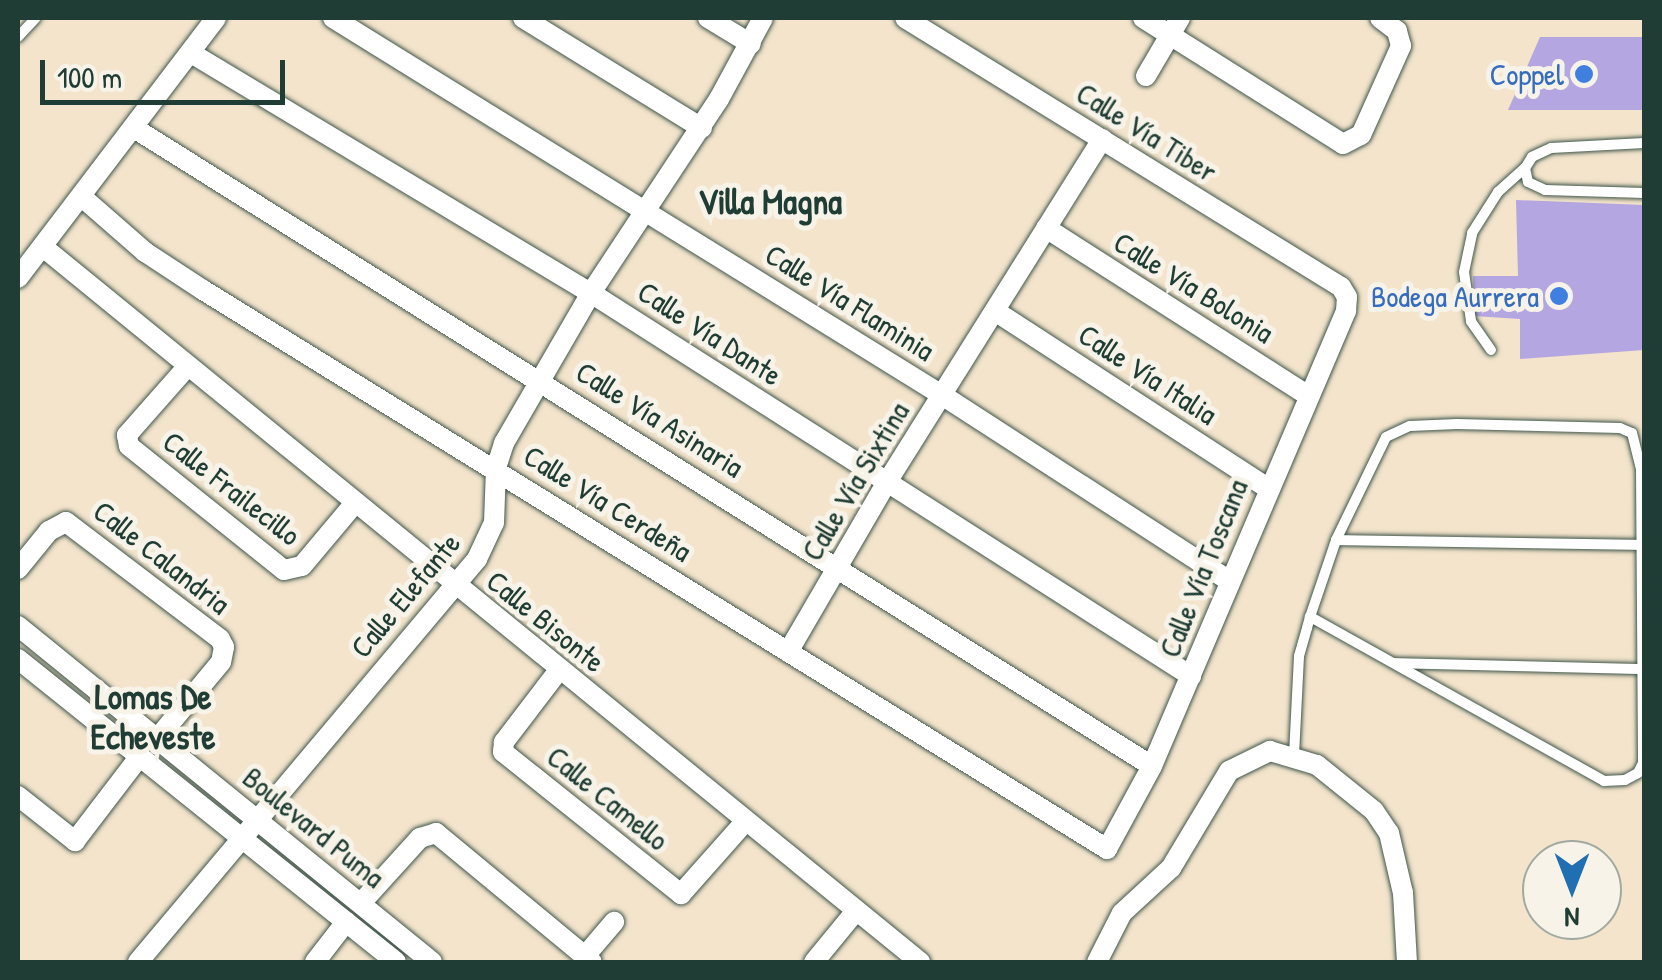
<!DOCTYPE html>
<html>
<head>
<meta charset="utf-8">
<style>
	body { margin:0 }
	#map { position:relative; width:1662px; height:980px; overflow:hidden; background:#f3e4cb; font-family:"Patrick Hand",sans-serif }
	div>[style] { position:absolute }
	.building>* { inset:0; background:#b4a6e1 }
	.roads { filter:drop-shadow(0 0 2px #3f564b) drop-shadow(0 0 2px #3f564b) }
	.lane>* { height:10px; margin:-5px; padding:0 5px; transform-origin:5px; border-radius:5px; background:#fff }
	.street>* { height:20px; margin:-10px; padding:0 10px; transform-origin:10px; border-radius:10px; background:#fff }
	.dots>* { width:28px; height:28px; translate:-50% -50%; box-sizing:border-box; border:5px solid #f7f3e8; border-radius:50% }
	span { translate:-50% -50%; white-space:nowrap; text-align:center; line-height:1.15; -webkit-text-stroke:10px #f7f3e8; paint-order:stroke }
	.shop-label { font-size:30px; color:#366cbe }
	.right { translate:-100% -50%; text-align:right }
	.street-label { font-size:30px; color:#1f3d34 }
	.quarter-label { font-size:35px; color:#1f3d34; font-weight:700 }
	.frame { position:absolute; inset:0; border:20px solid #1f3d34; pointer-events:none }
	.north { position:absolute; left:1522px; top:840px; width:100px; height:100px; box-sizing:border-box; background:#f7f3e8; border:2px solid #a1aaa0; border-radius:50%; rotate:180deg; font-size:28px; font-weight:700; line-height:40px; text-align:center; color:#1f3d34 }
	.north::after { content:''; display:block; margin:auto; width:35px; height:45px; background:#1f6fb2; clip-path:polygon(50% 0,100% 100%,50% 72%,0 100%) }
	.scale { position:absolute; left:40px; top:60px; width:245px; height:45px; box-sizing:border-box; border:5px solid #1f3d34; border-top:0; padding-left:12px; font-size:30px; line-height:35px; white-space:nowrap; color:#1f3d34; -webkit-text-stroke:8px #f7f3e8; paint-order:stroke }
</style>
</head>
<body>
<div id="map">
	<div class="building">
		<i style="clip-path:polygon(1540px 37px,1644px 37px,1644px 110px,1508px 110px)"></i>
		<i style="clip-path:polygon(1516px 200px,1644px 205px,1644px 350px,1520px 359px,1520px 319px,1474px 316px,1473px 276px,1518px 276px)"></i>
	</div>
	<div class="roads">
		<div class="lane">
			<i style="left:18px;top:37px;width:26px;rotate:-47deg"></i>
			<i style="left:1644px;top:143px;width:93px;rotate:176.9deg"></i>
			<i style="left:1551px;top:148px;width:21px;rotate:155deg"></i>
			<i style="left:1532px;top:157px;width:13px;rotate:122deg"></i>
			<i style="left:1525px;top:168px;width:14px;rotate:78deg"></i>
			<i style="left:1528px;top:182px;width:19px;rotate:25deg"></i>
			<i style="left:1545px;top:190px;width:99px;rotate:1.7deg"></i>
			<i style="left:1491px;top:350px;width:35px;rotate:-125deg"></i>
			<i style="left:1471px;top:321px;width:49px;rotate:-98.1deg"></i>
			<i style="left:1464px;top:272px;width:40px;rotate:-78deg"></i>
			<i style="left:1472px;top:233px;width:49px;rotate:-57.6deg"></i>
			<i style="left:1498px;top:192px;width:36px;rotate:-42deg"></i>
			<i style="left:1336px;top:540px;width:306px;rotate:0.9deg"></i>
			<i style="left:1395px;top:663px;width:249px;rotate:1.4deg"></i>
			<i style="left:1294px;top:755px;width:99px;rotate:-87.1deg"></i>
			<i style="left:1299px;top:656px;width:29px;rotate:-74deg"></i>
			<i style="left:1307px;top:628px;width:11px;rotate:-75deg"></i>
			<i style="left:1310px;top:617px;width:81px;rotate:-71.3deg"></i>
			<i style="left:1336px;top:540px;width:114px;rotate:-64.1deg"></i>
			<i style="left:1386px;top:437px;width:26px;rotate:-25deg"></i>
			<i style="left:1410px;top:426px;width:47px;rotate:-2.4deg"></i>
			<i style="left:1457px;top:424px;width:163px;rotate:1.4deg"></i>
			<i style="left:1620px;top:428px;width:13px;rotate:23deg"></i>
			<i style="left:1632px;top:433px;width:37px;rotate:76deg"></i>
			<i style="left:1641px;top:469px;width:294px;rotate:89.6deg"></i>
			<i style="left:1643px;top:763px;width:11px;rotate:117deg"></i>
			<i style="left:1638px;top:773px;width:15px;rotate:152deg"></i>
			<i style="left:1625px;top:780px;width:21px;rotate:177deg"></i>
			<i style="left:1604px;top:781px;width:337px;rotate:-150.8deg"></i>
		</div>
		<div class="street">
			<i style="left:333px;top:18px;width:716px;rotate:31.76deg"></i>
			<i style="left:942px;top:395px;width:342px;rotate:32.9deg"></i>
			<i style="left:523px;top:18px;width:210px;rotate:31.6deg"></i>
			<i style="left:708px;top:18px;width:50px;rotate:31.2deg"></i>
			<i style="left:1143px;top:18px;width:236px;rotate:32.2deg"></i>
			<i style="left:1343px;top:144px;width:20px;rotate:-27deg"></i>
			<i style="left:1361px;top:135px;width:98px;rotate:-65.8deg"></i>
			<i style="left:1401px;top:46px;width:16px;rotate:-105deg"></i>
			<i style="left:1397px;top:31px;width:21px;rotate:-143deg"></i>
			<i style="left:191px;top:53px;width:466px;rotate:31deg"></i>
			<i style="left:591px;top:293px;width:712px;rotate:32.55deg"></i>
			<i style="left:1146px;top:76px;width:67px;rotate:-59.6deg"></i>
			<i style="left:134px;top:128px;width:1201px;rotate:32.08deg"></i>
			<i style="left:82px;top:197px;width:84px;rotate:41.1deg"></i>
			<i style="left:145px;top:252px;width:69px;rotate:33.2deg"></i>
			<i style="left:203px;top:290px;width:1063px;rotate:31.73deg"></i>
			<i style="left:1107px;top:849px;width:94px;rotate:-61.5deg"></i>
			<i style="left:1152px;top:766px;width:495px;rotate:-66.9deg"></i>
			<i style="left:1346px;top:311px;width:14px;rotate:-86deg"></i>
			<i style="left:1347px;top:297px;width:12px;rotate:-121deg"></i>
			<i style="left:1341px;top:287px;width:512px;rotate:-148.33deg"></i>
			<i style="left:1046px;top:228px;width:312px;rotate:32.6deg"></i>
			<i style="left:43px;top:247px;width:1132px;rotate:39.19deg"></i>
			<i style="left:18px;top:278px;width:327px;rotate:-52.7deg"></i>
			<i style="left:995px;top:311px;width:325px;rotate:33deg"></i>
			<i style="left:187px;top:367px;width:91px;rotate:131.4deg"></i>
			<i style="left:127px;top:435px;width:11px;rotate:80deg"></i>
			<i style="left:129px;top:446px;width:198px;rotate:38.7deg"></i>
			<i style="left:284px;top:570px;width:18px;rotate:-13deg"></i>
			<i style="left:302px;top:566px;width:81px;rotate:-50deg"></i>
			<i style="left:18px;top:569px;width:49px;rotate:-50.8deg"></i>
			<i style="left:49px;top:531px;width:19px;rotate:-28deg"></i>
			<i style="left:66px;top:522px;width:193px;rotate:37.2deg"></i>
			<i style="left:220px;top:639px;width:9px;rotate:63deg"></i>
			<i style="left:224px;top:647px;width:15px;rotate:101deg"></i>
			<i style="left:221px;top:662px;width:100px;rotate:129.7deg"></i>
			<i style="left:18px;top:626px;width:533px;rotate:39.06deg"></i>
			<i style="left:788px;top:652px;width:197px;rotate:-59.8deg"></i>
			<i style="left:887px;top:482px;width:405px;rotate:-57.9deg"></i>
			<i style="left:18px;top:659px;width:484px;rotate:38.7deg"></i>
			<i style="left:559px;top:670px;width:91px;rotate:127.4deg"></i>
			<i style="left:504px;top:742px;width:10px;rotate:96deg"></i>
			<i style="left:503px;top:752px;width:228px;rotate:38.6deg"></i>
			<i style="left:681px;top:894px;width:95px;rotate:-48.4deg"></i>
			<i style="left:18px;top:796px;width:73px;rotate:38.3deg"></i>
			<i style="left:75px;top:841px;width:107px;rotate:-52.6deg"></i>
			<i style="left:361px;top:903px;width:88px;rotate:-47.8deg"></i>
			<i style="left:420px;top:838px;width:17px;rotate:-17deg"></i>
			<i style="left:436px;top:833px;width:202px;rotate:39.6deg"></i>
			<i style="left:585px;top:956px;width:45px;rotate:-49.5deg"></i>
			<i style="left:138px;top:962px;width:527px;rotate:-49.93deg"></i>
			<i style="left:477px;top:559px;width:40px;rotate:-65deg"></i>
			<i style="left:494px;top:523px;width:55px;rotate:-87.9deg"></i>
			<i style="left:496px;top:468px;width:26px;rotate:-72deg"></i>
			<i style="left:504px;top:443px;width:173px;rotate:-59.9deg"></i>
			<i style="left:591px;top:293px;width:232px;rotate:-56.6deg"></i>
			<i style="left:719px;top:99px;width:92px;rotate:-61.5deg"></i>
			<i style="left:315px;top:962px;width:51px;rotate:-52.2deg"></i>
			<i style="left:814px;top:962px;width:65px;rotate:-50.6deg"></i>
			<i style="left:1097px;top:962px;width:55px;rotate:-63deg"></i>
			<i style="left:1122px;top:913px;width:67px;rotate:-42.6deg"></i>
			<i style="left:1171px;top:868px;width:113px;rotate:-59.1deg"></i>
			<i style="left:1229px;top:771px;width:46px;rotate:-26deg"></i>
			<i style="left:1270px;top:751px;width:49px;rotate:16.6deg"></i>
			<i style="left:1317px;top:765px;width:73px;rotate:38.9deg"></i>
			<i style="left:1374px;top:811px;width:27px;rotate:56deg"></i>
			<i style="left:1389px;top:833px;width:62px;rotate:76.9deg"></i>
			<i style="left:1403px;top:893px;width:69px;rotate:86.7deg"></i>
		</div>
	</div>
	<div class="dots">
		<i style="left:1584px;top:74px;background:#3f7fe0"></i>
		<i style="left:1559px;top:296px;background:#3f7fe0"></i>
	</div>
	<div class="shop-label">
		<span class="right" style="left:1564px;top:74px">Coppel</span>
		<span class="right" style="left:1539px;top:296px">Bodega Aurrera</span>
	</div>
	<div class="street-label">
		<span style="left:1147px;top:132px;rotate:32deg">Calle Vía Tiber</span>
		<span style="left:1194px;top:287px;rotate:32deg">Calle Vía Bolonia</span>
		<span style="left:850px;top:302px;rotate:32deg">Calle Vía Flaminia</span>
		<span style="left:710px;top:333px;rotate:33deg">Calle Vía Dante</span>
		<span style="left:1148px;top:374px;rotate:33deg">Calle Vía Italia</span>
		<span style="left:660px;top:419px;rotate:32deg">Calle Vía Asinaria</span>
		<span style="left:855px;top:481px;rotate:-59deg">Calle Vía Sixtina</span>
		<span style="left:232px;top:488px;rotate:38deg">Calle Frailecillo</span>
		<span style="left:608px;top:503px;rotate:32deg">Calle Vía Cerdeña</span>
		<span style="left:162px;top:557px;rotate:38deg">Calle Calandria</span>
		<span style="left:1203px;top:568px;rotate:-68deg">Calle Vía Toscana</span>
		<span style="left:405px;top:595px;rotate:-50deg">Calle Elefante</span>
		<span style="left:546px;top:621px;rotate:39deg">Calle Bisonte</span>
		<span style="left:608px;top:798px;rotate:39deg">Calle Camello</span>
		<span style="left:314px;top:827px;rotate:39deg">Boulevard Puma</span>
	</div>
	<div class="quarter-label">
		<span style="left:770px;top:202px">Villa Magna</span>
		<span style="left:153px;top:717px">Lomas De<br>Echeveste</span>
	</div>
	<div class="frame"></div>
	<div class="north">N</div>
	<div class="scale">100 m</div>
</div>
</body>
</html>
